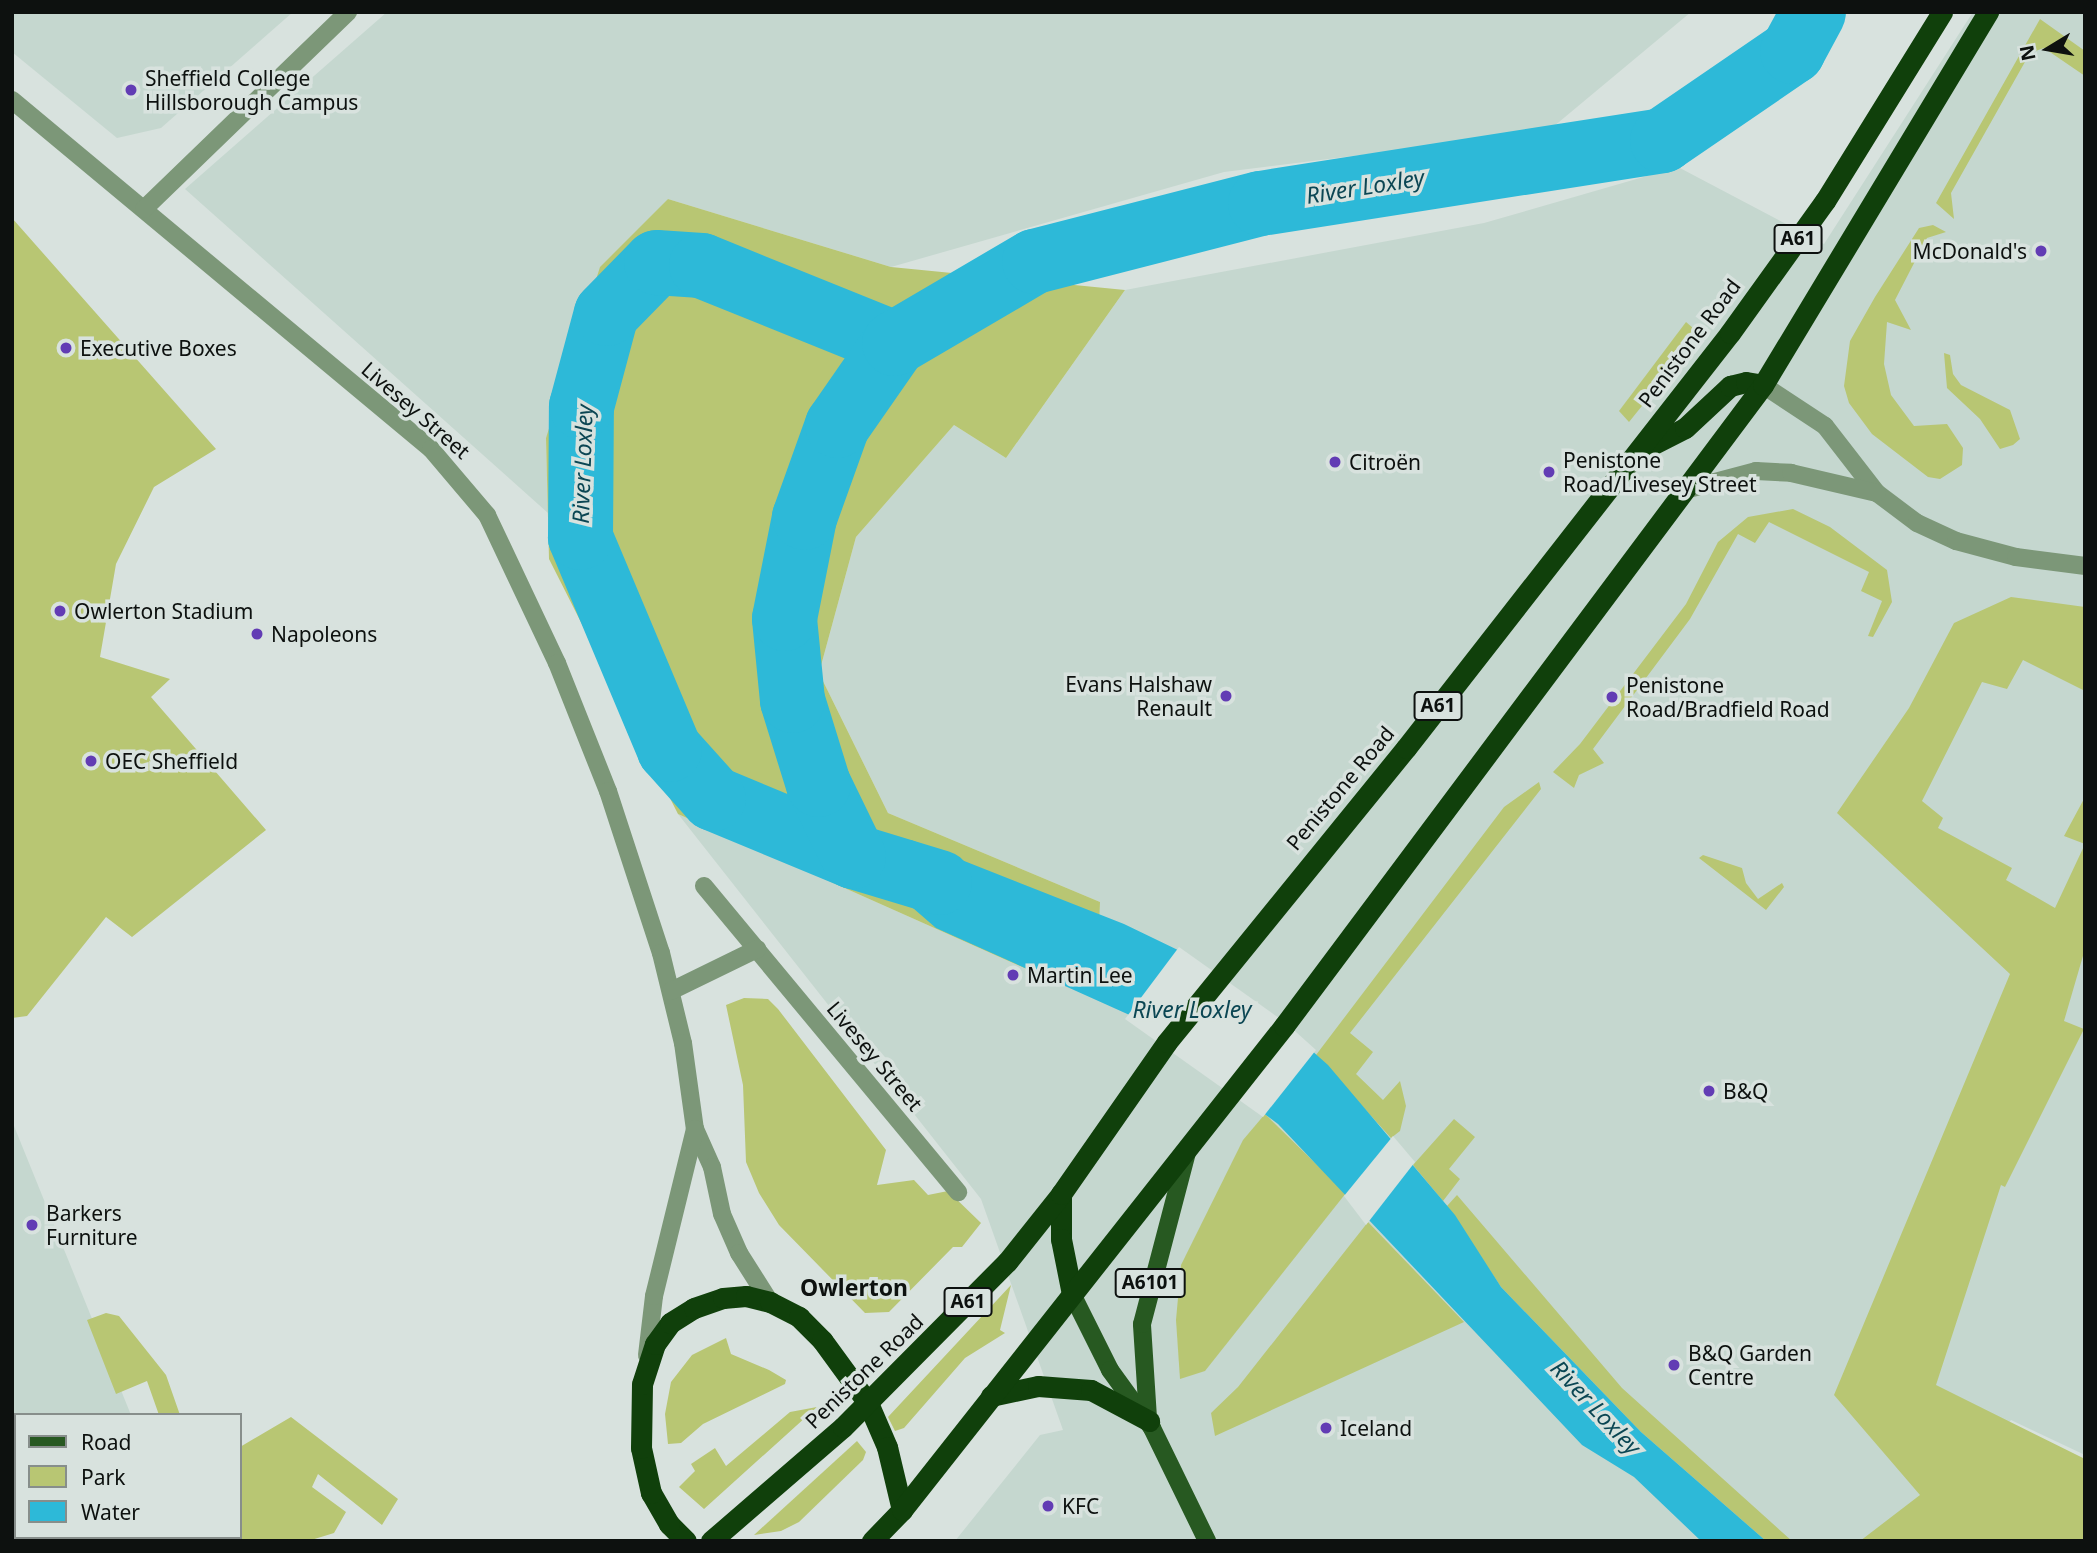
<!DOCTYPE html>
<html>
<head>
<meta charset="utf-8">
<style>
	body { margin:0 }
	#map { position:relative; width:2097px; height:1553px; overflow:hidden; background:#d8e2de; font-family:"Noto Sans",sans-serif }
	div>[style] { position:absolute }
	.built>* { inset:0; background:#c5d7cf }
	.green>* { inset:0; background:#b8c673 }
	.water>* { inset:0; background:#2db9d8 }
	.pier>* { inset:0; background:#d8e2de }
	.river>* { height:65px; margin:-32.5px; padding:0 32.5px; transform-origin:32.5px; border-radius:32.5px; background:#2db9d8 }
	.minor>* { height:18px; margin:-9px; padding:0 9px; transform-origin:9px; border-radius:9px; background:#7c9778 }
	.major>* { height:18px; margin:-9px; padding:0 9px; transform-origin:9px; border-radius:9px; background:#275921 }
	.highway>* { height:21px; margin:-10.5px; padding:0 10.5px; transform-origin:10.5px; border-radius:10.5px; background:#10400b }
	.dots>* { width:19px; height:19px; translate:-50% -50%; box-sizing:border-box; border:4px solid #d8e2de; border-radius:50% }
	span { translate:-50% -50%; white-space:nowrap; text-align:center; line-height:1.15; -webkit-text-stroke:7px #d8e2de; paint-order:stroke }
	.shield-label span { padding:2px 5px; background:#d8e2de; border:2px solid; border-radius:5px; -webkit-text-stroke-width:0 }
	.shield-label { font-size:19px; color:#0d110f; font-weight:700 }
	.poi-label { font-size:21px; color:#0d110f }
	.left { translate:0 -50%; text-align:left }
	.right { translate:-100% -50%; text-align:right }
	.street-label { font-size:21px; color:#0d110f }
	.water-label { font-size:23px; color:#0b4653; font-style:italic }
	.neighbourhood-label { font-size:23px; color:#0d110f; font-weight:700 }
	.frame { position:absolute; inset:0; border:14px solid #0d110f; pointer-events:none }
	.legend { position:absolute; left:14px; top:1413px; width:228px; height:126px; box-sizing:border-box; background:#d8e2de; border:2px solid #878e8b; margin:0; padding:9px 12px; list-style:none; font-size:21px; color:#0d110f }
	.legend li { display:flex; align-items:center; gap:14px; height:35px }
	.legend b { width:35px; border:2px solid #878e8b }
	.north { position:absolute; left:2013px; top:14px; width:70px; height:70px; -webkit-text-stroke:5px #d8e2de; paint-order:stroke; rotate:259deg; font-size:19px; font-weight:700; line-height:28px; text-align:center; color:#0d110f }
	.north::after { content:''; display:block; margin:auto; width:24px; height:32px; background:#0d110f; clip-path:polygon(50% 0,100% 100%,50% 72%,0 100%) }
</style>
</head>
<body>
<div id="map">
	<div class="built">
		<i style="clip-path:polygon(12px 12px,293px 12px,161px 128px,117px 138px,12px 52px)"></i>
		<i style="clip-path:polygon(387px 12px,1691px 12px,1547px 132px,1224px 172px,891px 267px,668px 199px,546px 438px,548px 513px,185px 189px)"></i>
		<i style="clip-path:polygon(1973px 12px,2085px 12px,2085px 1455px,2011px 1420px,1908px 1541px,955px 1541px,1040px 1435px,1063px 1430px,981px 1199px,678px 814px,1049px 979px,1100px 902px,888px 813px,819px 673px,856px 537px,954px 425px,1006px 458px,1125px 290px,1484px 223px,1678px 167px,1824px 244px)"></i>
		<i style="clip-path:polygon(12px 1121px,131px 1415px,16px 1415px,16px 1537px,180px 1541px,12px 1541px)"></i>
	</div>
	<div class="green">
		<i style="clip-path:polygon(2040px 19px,2085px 51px,2085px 76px,2044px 48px,2030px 53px,1951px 193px,1954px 219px,1936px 203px)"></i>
		<i style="clip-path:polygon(668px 199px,891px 267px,1125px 290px,1006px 458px,954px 425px,856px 537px,819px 673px,888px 813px,1100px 902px,1097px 969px,1049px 979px,678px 814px,549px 559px,546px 438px,600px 267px)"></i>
		<i style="clip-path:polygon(12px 218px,216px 449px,154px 487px,116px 564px,100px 657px,170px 679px,151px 697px,266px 830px,132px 937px,106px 917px,27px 1016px,12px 1018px)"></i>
		<i style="clip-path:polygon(1933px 225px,1946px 232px,1927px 238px,1895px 300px,1911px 330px,1887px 322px,1884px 364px,1891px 395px,1914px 426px,1947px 424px,1963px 448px,1962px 465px,1940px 479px,1928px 477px,1872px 434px,1849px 403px,1844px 386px,1850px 341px,1875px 297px,1919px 228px)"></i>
		<i style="clip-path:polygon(1686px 322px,1700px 334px,1629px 422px,1619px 411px)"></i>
		<i style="clip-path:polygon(1944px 353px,1950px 355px,1953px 374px,1961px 385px,2010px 410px,2020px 439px,2013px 445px,2000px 449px,1980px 419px,1947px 388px)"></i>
		<i style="clip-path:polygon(1793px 509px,1830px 527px,1887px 570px,1892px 602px,1873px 637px,1868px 636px,1882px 601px,1861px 591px,1869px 572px,1769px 522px,1755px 543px,1738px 534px,1690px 619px,1593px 749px,1604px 763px,1579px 775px,1574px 788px,1553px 772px,1580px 744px,1686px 604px,1718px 542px,1748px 517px)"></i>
		<i style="clip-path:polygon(2011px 597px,2085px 607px,2085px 691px,2023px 660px,2007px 689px,1982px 682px,1922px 801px,1943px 818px,1938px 828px,2012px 868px,2006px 880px,2055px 908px,2085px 844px,2064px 836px,2085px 797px,2085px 949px,2064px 1021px,2084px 1029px,2005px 1187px,2001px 1185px,1936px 1385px,2085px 1459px,2085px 1541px,1860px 1541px,1920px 1495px,1834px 1395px,2010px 974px,1837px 813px,1909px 708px,1954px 623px)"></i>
		<i style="clip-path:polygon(1539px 782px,1541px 789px,1350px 1033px,1373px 1052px,1356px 1074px,1383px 1100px,1400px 1081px,1406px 1106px,1400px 1131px,1391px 1138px,1316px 1055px,1504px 807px)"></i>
		<i style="clip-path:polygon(1703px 855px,1742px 868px,1746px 883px,1758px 899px,1782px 883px,1784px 887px,1766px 910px,1699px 858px)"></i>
		<i style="clip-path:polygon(744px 998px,768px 999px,778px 1009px,886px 1150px,877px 1185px,914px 1180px,928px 1195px,948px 1191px,981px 1223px,962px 1247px,953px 1247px,889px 1312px,865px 1313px,779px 1225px,759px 1193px,746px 1162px,743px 1085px,726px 1005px)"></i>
		<i style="clip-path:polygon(1265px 1114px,1346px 1193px,1205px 1371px,1180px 1379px,1176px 1320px,1181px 1265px,1243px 1140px)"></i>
		<i style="clip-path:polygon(1454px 1119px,1475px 1137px,1449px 1169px,1460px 1179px,1443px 1201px,1413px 1165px)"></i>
		<i style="clip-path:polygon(1457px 1195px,1622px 1388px,1792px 1541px,1766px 1541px,1641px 1432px,1501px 1287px,1447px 1206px)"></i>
		<i style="clip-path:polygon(1368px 1222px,1464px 1322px,1215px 1436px,1211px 1413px,1238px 1387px)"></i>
		<i style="clip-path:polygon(1011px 1285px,1000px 1330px,1005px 1333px,965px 1358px,904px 1428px,895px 1431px,888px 1417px)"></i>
		<i style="clip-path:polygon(106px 1313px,119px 1316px,166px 1375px,180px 1415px,159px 1415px,147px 1381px,116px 1394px,87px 1320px)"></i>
		<i style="clip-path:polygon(726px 1338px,731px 1354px,769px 1370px,786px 1380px,785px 1384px,703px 1424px,681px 1443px,668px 1444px,665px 1414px,671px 1382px,692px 1355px)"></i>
		<i style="clip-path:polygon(817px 1407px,704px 1509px,679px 1487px,695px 1471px,691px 1464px,715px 1448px,726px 1466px,790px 1412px)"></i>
		<i style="clip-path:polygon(291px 1417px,398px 1499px,382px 1525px,318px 1474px,312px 1487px,346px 1512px,334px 1533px,308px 1541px,196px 1541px,195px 1537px,240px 1537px,240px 1447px)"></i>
		<i style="clip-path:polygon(857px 1441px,866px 1452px,863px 1460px,799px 1522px,781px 1531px,754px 1535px)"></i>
	</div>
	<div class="water">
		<i style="clip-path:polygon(911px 840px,1124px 924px,1182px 952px,1284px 1026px,1328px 1065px,1455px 1215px,1501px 1287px,1641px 1432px,1766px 1541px,1701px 1541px,1634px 1477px,1582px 1445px,1278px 1124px,1134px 1017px,936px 928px,853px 856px)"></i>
	</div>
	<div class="pier">
		<i style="clip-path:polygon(1179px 947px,1286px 1023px,1316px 1050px,1263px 1117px,1125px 1019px)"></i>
		<i style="clip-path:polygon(1393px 1136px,1415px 1162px,1366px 1225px,1344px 1196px)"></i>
	</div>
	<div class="river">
		<i style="left:853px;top:856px;width:152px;rotate:-157.5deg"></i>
		<i style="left:713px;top:798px;width:66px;rotate:-131.9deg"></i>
		<i style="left:669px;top:749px;width:230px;rotate:-112.8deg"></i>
		<i style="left:580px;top:537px;width:131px;rotate:-89.6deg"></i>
		<i style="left:581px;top:406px;width:96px;rotate:-75deg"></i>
		<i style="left:606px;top:313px;width:71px;rotate:-45.6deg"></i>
		<i style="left:656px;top:262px;width:45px;rotate:3.8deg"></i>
		<i style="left:701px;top:265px;width:208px;rotate:22deg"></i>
		<i style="left:939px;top:882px;width:90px;rotate:-163.2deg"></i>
		<i style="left:853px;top:856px;width:80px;rotate:-115.9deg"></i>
		<i style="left:818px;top:784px;width:88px;rotate:-107.2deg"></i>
		<i style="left:792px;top:700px;width:82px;rotate:-95.6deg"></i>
		<i style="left:784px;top:618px;width:103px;rotate:-78.8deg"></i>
		<i style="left:804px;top:517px;width:98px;rotate:-70.3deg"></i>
		<i style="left:837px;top:425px;width:100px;rotate:-55.2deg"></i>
		<i style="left:894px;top:343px;width:162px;rotate:-30.4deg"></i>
		<i style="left:1034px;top:261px;width:233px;rotate:-14.4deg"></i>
		<i style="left:1260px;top:203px;width:407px;rotate:-8.9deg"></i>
		<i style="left:1662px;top:140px;width:158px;rotate:-34.4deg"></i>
		<i style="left:1792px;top:51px;width:44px;rotate:-61.7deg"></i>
	</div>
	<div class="minor">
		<i style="left:12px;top:100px;width:545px;rotate:39.79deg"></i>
		<i style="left:431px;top:449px;width:87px;rotate:49.7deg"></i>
		<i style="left:487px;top:515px;width:164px;rotate:64.7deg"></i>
		<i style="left:557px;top:663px;width:138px;rotate:68.3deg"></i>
		<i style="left:608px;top:791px;width:170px;rotate:71.9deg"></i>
		<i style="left:661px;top:953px;width:93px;rotate:76.3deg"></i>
		<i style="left:683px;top:1043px;width:87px;rotate:82.1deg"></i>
		<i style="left:695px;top:1129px;width:42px;rotate:65.9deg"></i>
		<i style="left:712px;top:1167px;width:48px;rotate:78deg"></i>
		<i style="left:722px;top:1214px;width:43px;rotate:66.4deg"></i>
		<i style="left:739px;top:1253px;width:58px;rotate:57.7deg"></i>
		<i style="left:144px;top:209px;width:284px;rotate:-44deg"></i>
		<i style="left:1763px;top:385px;width:74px;rotate:33.5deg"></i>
		<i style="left:1825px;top:426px;width:85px;rotate:52.2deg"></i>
		<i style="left:1877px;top:493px;width:50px;rotate:36.9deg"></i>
		<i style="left:1917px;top:523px;width:43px;rotate:24.8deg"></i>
		<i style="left:1956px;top:541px;width:62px;rotate:14.9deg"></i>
		<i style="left:2016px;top:557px;width:70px;rotate:7.4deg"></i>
		<i style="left:1681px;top:491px;width:78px;rotate:-14.9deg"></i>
		<i style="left:1756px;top:471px;width:35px;rotate:3deg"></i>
		<i style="left:1791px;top:473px;width:88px;rotate:13.1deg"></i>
		<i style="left:704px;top:886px;width:398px;rotate:50.3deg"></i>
		<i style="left:671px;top:991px;width:96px;rotate:-26deg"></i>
		<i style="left:647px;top:1355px;width:59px;rotate:-83.2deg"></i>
		<i style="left:654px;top:1296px;width:172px;rotate:-76.2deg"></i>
	</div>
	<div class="major">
		<i style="left:1072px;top:1294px;width:85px;rotate:63.4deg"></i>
		<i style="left:1110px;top:1370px;width:72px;rotate:54.1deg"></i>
		<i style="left:1152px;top:1428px;width:126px;rotate:64deg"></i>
		<i style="left:1148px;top:1418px;width:94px;rotate:-93.7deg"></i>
		<i style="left:1142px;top:1324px;width:178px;rotate:-75.3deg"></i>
	</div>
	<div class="highway">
		<i style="left:1642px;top:450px;width:48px;rotate:-27.1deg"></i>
		<i style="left:1685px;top:428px;width:62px;rotate:-43deg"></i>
		<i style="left:1730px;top:386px;width:16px;rotate:-14deg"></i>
		<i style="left:1746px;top:382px;width:17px;rotate:10deg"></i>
		<i style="left:1061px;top:1194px;width:45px;rotate:90deg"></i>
		<i style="left:1061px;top:1239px;width:56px;rotate:78.7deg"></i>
		<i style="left:991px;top:1396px;width:48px;rotate:-12deg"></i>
		<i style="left:1038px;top:1386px;width:53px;rotate:4.3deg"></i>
		<i style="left:1091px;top:1390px;width:66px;rotate:28.1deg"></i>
		<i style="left:686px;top:1541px;width:24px;rotate:-135deg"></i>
		<i style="left:669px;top:1524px;width:36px;rotate:-120deg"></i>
		<i style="left:651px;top:1493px;width:46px;rotate:-102.5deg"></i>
		<i style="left:641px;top:1448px;width:64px;rotate:-89.1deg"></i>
		<i style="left:642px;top:1384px;width:42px;rotate:-72deg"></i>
		<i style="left:655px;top:1344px;width:26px;rotate:-54deg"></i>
		<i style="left:670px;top:1323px;width:28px;rotate:-32deg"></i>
		<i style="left:694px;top:1308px;width:31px;rotate:-19deg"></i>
		<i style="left:723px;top:1298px;width:23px;rotate:-5deg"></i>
		<i style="left:746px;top:1296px;width:25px;rotate:14deg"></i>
		<i style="left:770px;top:1302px;width:33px;rotate:27deg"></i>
		<i style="left:799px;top:1317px;width:33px;rotate:45deg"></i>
		<i style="left:822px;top:1340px;width:78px;rotate:53.9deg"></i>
		<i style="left:868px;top:1403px;width:48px;rotate:66.6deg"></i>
		<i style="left:887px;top:1447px;width:65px;rotate:76.6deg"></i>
		<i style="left:711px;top:1541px;width:174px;rotate:-40.8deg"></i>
		<i style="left:843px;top:1427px;width:233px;rotate:-45.2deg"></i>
		<i style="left:1007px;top:1262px;width:87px;rotate:-51.5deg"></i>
		<i style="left:1061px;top:1194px;width:185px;rotate:-55.1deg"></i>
		<i style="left:1167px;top:1042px;width:379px;rotate:-50.9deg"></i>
		<i style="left:1406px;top:748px;width:526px;rotate:-52.02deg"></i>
		<i style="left:1730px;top:333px;width:163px;rotate:-54.3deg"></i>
		<i style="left:1825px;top:201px;width:222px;rotate:-58.2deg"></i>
		<i style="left:872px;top:1541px;width:43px;rotate:-45.9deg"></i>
		<i style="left:902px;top:1510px;width:617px;rotate:-51.72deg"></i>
		<i style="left:1284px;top:1026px;width:800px;rotate:-53.23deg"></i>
		<i style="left:1763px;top:385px;width:436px;rotate:-58.9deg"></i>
	</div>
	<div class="dots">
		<i style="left:131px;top:90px;background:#623cb4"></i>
		<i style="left:2041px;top:251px;background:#623cb4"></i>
		<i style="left:66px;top:348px;background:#623cb4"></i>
		<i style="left:1335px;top:462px;background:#623cb4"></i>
		<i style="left:1549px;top:472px;background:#623cb4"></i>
		<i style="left:60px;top:611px;background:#623cb4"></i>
		<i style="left:257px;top:634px;background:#623cb4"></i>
		<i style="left:1226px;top:696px;background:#623cb4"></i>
		<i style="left:1612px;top:697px;background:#623cb4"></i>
		<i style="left:91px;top:761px;background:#623cb4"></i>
		<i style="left:1013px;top:975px;background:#623cb4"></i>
		<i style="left:1709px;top:1091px;background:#623cb4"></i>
		<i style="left:32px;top:1225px;background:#623cb4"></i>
		<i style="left:1674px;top:1365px;background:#623cb4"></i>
		<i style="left:1326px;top:1428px;background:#623cb4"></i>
		<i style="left:1048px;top:1506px;background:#623cb4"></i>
	</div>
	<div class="shield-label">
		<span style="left:1798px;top:239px">A61</span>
		<span style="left:1438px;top:706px">A61</span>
		<span style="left:1150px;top:1283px">A6101</span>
		<span style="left:968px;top:1302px">A61</span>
	</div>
	<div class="poi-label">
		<span class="left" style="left:145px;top:90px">Sheffield College<br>Hillsborough Campus</span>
		<span class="right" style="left:2027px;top:251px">McDonald's</span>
		<span class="left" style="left:80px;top:348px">Executive Boxes</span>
		<span class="left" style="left:1563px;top:472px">Penistone<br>Road/Livesey Street</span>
		<span class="left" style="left:1349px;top:462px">Citroën</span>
		<span class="left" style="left:74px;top:611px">Owlerton Stadium</span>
		<span class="left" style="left:271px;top:634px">Napoleons</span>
		<span class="right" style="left:1212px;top:696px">Evans Halshaw<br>Renault</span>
		<span class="left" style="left:1626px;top:697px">Penistone<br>Road/Bradfield Road</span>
		<span class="left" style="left:105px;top:761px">OEC Sheffield</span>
		<span class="left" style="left:1027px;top:975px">Martin Lee</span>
		<span class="left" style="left:1723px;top:1091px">B&amp;Q</span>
		<span class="left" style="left:46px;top:1225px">Barkers<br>Furniture</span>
		<span class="left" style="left:1688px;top:1365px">B&amp;Q Garden<br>Centre</span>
		<span class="left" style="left:1340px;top:1428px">Iceland</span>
		<span class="left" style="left:1062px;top:1506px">KFC</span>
	</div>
	<div class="street-label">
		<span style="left:1689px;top:343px;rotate:-53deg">Penistone Road</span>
		<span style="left:416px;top:410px;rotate:41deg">Livesey Street</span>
		<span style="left:1340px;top:788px;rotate:-50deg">Penistone Road</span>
		<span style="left:875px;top:1056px;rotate:50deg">Livesey Street</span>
		<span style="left:864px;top:1371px;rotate:-44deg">Penistone Road</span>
	</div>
	<div class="water-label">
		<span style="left:1365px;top:186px;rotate:-9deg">River Loxley</span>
		<span style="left:582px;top:464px;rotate:-88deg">River Loxley</span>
		<span style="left:1192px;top:1009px">River Loxley</span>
		<span style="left:1596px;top:1407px;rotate:47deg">River Loxley</span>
	</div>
	<div class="neighbourhood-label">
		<span style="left:854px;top:1287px">Owlerton</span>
	</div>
	<div class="frame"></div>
	<ul class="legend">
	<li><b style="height:9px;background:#275921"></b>Road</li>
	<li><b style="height:19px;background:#b8c673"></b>Park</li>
	<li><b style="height:19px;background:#2db9d8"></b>Water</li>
	</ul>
	<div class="north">N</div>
</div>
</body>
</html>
